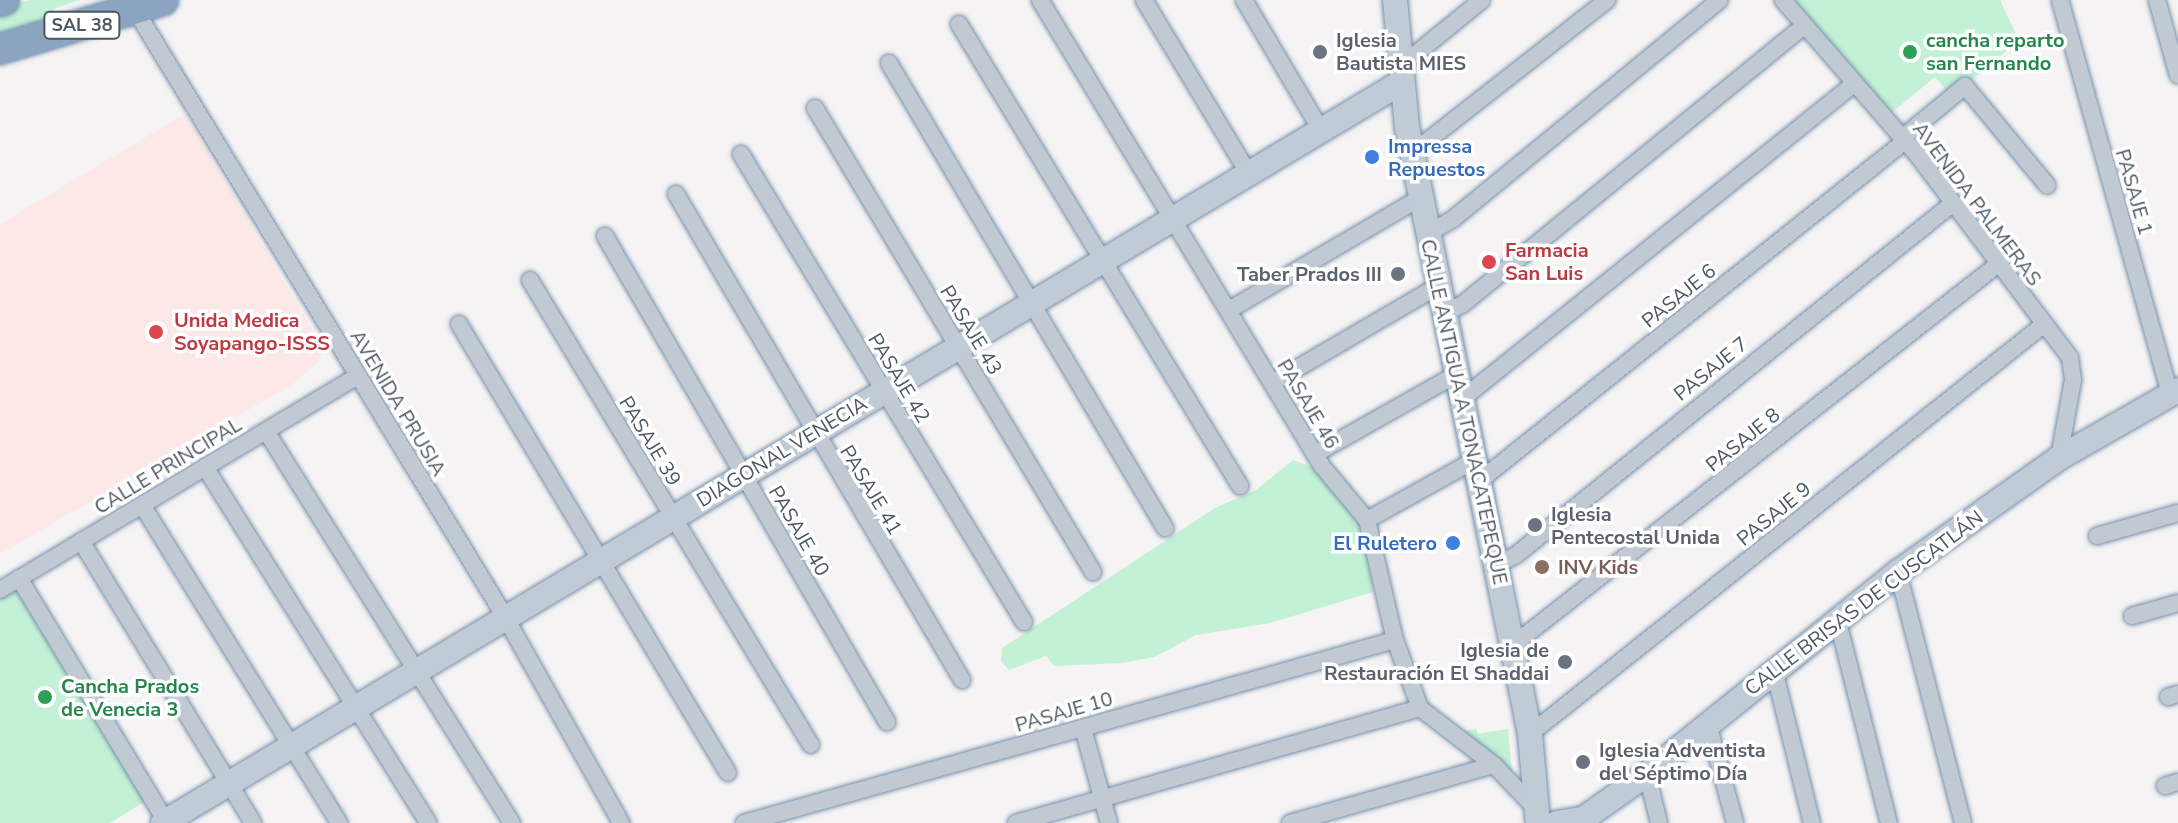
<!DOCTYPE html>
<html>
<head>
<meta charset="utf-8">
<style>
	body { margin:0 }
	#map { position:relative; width:2178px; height:823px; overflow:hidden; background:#f5f3f3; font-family:"Nunito Sans",sans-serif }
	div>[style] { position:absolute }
	.medical>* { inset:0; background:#fce8e6 }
	.green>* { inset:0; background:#c3f1d5 }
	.roads { filter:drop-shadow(0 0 2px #7690ad) drop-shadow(0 0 2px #7690ad) }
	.street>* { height:16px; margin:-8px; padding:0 8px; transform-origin:8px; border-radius:8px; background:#c1cad2 }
	.secondary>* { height:24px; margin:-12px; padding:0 12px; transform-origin:12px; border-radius:12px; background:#c1cbd6 }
	.highway>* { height:30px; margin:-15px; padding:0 15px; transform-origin:15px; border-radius:15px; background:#8ba5c1 }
	.dots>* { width:22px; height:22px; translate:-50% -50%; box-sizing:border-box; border:4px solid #fff; border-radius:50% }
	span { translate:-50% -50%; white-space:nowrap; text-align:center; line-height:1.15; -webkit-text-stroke:7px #fff; paint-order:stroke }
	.shield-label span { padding:2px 6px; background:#fff; border:2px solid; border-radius:6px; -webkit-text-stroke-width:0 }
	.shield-label { font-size:18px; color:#4a5661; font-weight:700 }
	.worship-label { font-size:20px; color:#5b616d; font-weight:700 }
	.left { translate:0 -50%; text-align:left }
	.right { translate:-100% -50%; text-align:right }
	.leisure-label { font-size:20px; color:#27864d; font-weight:700 }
	.shop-label { font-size:20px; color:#366cbe; font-weight:700 }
	.street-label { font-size:20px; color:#4a5661 }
	.health-label { font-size:20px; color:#be3a42; font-weight:700 }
	.education-label { font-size:20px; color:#785e54; font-weight:700 }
</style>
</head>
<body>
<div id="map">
	<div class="medical">
		<i style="clip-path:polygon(185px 114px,303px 314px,322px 349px,319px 361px,293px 384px,0 554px,0 224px)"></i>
	</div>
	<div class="green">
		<i style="clip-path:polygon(29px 0,80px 0,56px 8px,40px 24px,0 36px,0 9px)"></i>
		<i style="clip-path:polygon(1782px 0,2000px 0,2019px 40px,1952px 97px,1935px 77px,1885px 118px)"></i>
		<i style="clip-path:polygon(1293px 460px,1315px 468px,1336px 496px,1355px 509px,1366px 533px,1373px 592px,1270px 623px,1196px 635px,1154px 657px,1122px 663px,1054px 666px,1046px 656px,1009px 670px,1001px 661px,1002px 648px,1215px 508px,1256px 490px)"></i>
		<i style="clip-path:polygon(20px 585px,152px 797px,110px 823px,0 823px,0 597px)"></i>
		<i style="clip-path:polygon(1476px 729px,1478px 734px,1508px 729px,1513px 783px,1456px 733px)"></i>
	</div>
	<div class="roads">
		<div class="street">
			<i style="left:1040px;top:0;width:545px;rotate:58.82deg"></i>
			<i style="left:1322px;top:466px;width:70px;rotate:50.2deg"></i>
			<i style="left:1367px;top:520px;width:123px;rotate:76.9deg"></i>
			<i style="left:1395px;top:640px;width:72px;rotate:69.8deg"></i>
			<i style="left:1420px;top:708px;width:93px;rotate:37.6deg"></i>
			<i style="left:1494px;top:765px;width:62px;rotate:46.3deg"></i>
			<i style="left:1144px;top:0;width:200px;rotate:58.9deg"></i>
			<i style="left:1244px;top:0;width:147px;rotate:59.4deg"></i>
			<i style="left:1783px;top:0;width:206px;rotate:49.1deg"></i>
			<i style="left:1918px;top:156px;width:253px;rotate:53deg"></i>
			<i style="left:2070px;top:358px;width:22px;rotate:82deg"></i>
			<i style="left:2073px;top:380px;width:79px;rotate:100.2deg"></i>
			<i style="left:2060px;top:0;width:410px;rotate:74.4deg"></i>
			<i style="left:2157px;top:0;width:78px;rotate:74.4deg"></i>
			<i style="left:134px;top:8px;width:711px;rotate:58.64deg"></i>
			<i style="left:504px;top:615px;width:239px;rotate:60.6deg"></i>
			<i style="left:959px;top:24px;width:541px;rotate:58.69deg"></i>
			<i style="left:889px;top:63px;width:541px;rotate:59.31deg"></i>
			<i style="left:1401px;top:66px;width:104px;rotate:-39.2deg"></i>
			<i style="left:815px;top:108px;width:541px;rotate:59.07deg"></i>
			<i style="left:1902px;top:138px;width:82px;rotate:-39.5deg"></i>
			<i style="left:1965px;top:86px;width:129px;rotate:50.4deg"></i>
			<i style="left:1412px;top:153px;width:248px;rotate:-38.1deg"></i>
			<i style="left:741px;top:154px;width:547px;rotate:58.84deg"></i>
			<i style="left:676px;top:194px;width:564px;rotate:59.52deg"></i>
			<i style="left:1427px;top:234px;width:30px;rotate:-30deg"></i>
			<i style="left:1453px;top:219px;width:345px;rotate:-39.4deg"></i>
			<i style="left:605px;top:236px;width:562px;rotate:59.88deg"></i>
			<i style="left:530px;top:280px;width:543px;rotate:58.86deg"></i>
			<i style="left:1229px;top:310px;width:221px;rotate:-30.4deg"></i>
			<i style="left:1444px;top:313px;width:21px;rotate:-25deg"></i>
			<i style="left:1463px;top:304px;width:441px;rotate:-39.2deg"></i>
			<i style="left:459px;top:324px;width:523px;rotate:59.07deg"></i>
			<i style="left:1272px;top:383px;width:192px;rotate:-30.3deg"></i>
			<i style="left:1462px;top:399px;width:504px;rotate:-38.8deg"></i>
			<i style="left:266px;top:431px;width:463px;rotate:57.9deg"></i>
			<i style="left:1315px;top:454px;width:163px;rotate:-29.4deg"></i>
			<i style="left:205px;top:467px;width:420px;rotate:57.9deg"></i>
			<i style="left:1478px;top:482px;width:546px;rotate:-38.61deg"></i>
			<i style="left:142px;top:505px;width:374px;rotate:58.2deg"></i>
			<i style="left:1367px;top:520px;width:121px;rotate:-29.1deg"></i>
			<i style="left:2097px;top:536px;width:84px;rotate:-15.9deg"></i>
			<i style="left:81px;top:541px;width:330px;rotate:58.6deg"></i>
			<i style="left:1496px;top:565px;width:22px;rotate:-27deg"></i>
			<i style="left:1516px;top:555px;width:560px;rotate:-38.84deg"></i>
			<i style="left:1898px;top:572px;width:259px;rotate:75.5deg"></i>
			<i style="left:19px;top:578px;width:286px;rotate:58.9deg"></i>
			<i style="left:0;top:590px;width:416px;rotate:-30.9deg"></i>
			<i style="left:2132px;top:616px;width:48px;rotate:-15.8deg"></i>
			<i style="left:1838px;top:622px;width:207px;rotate:75.8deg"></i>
			<i style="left:1513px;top:645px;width:615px;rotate:-38.14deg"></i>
			<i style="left:1774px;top:670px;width:158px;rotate:76.1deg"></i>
			<i style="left:2168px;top:697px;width:10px;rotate:-17deg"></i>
			<i style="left:1708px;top:724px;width:103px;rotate:74.7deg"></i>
			<i style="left:1083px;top:728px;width:98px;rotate:74.7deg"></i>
			<i style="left:1530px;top:734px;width:656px;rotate:-38.56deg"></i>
			<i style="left:1647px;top:774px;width:50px;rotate:76.2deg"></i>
			<i style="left:2165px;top:786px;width:14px;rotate:-17deg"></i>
			<i style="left:744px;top:823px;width:676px;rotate:-15.7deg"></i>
			<i style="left:1016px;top:823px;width:420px;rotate:-15.9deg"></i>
			<i style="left:1290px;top:823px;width:212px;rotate:-15.9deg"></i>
		</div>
		<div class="secondary">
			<i style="left:1395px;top:0;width:128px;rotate:84.6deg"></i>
			<i style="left:1407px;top:127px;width:619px;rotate:78.54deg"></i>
			<i style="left:1530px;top:734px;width:89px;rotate:84.9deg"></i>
			<i style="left:163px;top:823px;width:1444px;rotate:-30.88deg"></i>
			<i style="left:1557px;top:823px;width:26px;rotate:-9deg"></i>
			<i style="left:1583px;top:819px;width:78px;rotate:-35.1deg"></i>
			<i style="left:1647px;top:774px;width:322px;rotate:-38.8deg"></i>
			<i style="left:1898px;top:572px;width:197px;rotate:-35.3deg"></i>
			<i style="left:2059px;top:458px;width:137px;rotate:-29.7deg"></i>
		</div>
		<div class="highway">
			<i style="left:0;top:1px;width:4px;rotate:-14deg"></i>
			<i style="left:0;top:49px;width:170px;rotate:-16.7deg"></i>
		</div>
	</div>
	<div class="dots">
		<i style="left:1320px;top:52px;background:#6b7280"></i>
		<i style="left:1910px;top:52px;background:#2e9e5b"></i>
		<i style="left:1372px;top:157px;background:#3f7fe0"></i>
		<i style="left:1489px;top:262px;background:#e0444e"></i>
		<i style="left:1398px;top:274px;background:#6b7280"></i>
		<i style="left:156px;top:332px;background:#e0444e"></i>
		<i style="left:1535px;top:525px;background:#6b7280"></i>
		<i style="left:1453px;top:543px;background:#3f7fe0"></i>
		<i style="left:1542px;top:567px;background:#8d6e63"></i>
		<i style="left:1565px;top:662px;background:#6b7280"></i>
		<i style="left:45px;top:697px;background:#2e9e5b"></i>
		<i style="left:1583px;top:762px;background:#6b7280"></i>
	</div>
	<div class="shield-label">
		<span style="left:82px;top:25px">SAL 38</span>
	</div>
	<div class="worship-label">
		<span class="left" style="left:1336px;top:52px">Iglesia<br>Bautista MIES</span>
		<span class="right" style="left:1382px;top:274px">Taber Prados III</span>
		<span class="left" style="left:1551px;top:526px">Iglesia<br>Pentecostal Unida</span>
		<span class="right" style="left:1549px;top:662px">Iglesia de<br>Restauración El Shaddai</span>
		<span class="left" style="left:1599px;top:762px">Iglesia Adventista<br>del Séptimo Día</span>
	</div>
	<div class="leisure-label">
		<span class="left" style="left:1926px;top:52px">cancha reparto<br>san Fernando</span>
		<span class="left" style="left:61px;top:698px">Cancha Prados<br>de Venecia 3</span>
	</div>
	<div class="shop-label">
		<span class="left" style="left:1388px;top:158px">Impressa<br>Repuestos</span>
		<span class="right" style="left:1437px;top:543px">El Ruletero</span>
	</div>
	<div class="street-label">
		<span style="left:2134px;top:192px;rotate:74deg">PASAJE 1</span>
		<span style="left:1977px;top:204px;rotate:53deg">AVENIDA PALMERAS</span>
		<span style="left:1679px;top:296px;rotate:-39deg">PASAJE 6</span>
		<span style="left:971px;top:330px;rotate:59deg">PASAJE 43</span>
		<span style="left:1711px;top:369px;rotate:-39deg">PASAJE 7</span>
		<span style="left:899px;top:378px;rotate:59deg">PASAJE 42</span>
		<span style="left:398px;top:403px;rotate:59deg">AVENIDA PRUSIA</span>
		<span style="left:1308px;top:404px;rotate:59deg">PASAJE 46</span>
		<span style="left:1464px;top:412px;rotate:78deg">CALLE ANTIGUA A TONACATEPEQUE</span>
		<span style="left:1743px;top:440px;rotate:-39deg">PASAJE 8</span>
		<span style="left:650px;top:441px;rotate:59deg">PASAJE 39</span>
		<span style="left:782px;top:452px;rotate:-31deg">DIAGONAL VENECIA</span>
		<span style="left:168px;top:466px;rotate:-31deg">CALLE PRINCIPAL</span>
		<span style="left:871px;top:490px;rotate:59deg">PASAJE 41</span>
		<span style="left:1774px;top:514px;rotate:-39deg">PASAJE 9</span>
		<span style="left:799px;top:531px;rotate:60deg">PASAJE 40</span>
		<span style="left:1864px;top:603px;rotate:-37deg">CALLE BRISAS DE CUSCATLÁN</span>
		<span style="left:1064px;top:712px;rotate:-16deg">PASAJE 10</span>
	</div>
	<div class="health-label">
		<span class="left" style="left:1505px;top:262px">Farmacia<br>San Luis</span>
		<span class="left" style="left:174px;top:332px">Unida Medica<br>Soyapango-ISSS</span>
	</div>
	<div class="education-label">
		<span class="left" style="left:1558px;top:567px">INV Kids</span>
	</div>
</div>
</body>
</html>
